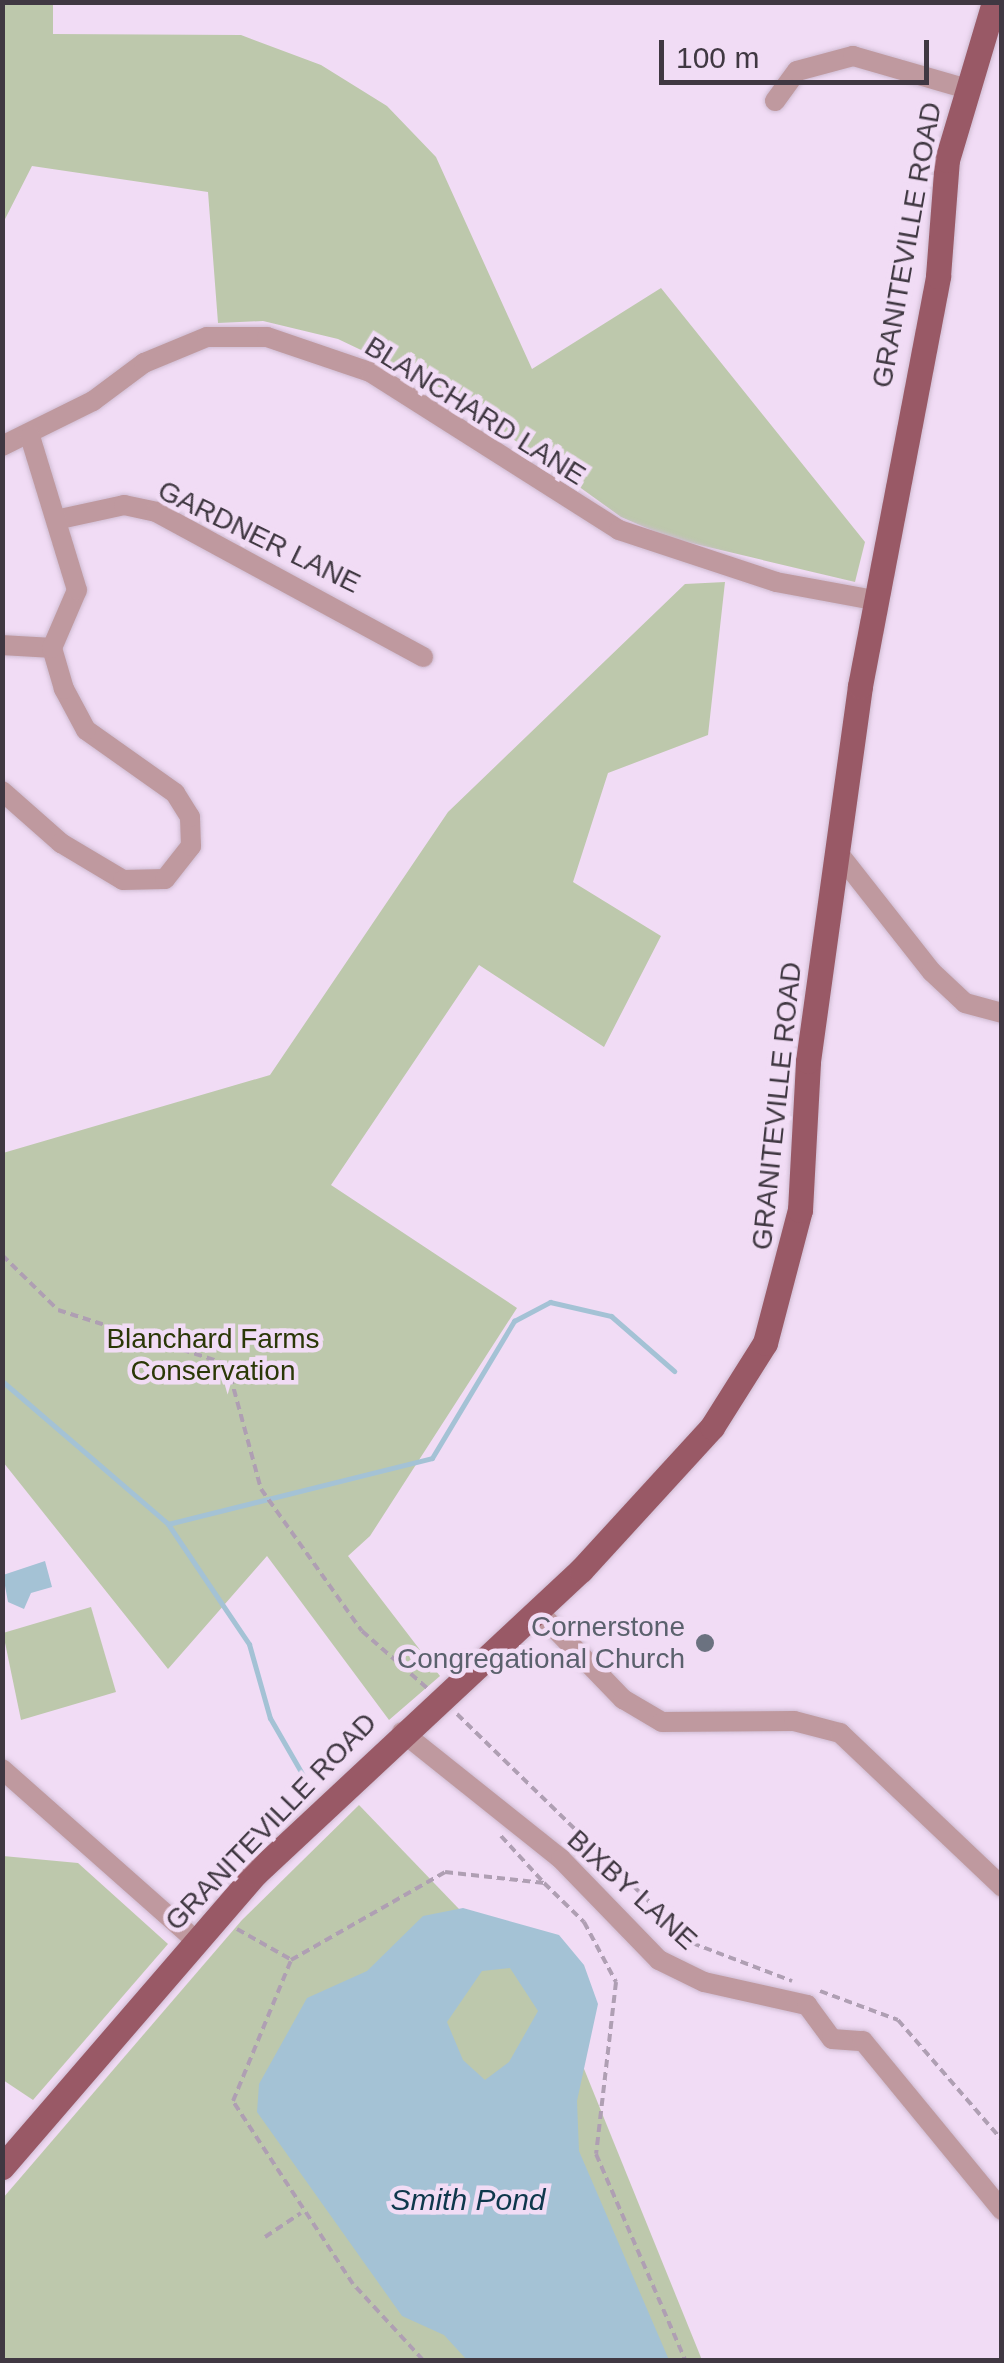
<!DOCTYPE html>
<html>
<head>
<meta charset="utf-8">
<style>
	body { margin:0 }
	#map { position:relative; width:1004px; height:2363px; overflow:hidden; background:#f1dcf5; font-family:Helvetica,sans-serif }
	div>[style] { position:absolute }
	.green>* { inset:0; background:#bdc8ac }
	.water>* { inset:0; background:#a4c2d5 }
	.stream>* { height:5px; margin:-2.5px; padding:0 2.5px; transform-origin:2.5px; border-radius:2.5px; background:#a4c2d5 }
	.path>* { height:4px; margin-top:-2px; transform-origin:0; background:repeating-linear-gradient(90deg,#af9fb3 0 8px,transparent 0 13px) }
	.roads { filter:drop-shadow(0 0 2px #cebbd1) drop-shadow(0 0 2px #cebbd1) }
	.minor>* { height:20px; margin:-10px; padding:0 10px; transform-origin:10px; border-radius:10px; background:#bf999f }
	.major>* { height:25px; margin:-12.5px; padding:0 12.5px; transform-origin:12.5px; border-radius:12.5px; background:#995966 }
	.dots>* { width:28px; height:28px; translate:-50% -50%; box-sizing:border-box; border:5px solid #f1dcf5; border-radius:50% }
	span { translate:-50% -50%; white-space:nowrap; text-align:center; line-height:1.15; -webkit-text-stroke:9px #f1dcf5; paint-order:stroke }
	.street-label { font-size:28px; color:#403842 }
	.park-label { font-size:28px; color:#2b3807 }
	.worship-label { font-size:28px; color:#5b616d }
	.right { translate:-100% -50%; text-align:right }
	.water-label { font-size:30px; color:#0e374c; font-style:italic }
	.frame { position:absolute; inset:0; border:5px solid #403842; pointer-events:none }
	.scale { position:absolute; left:659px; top:40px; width:270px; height:45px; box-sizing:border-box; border:5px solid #403842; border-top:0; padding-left:12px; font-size:30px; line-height:35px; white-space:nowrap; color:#403842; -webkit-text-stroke:8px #f1dcf5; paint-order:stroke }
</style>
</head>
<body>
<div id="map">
	<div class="green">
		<i style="clip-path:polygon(3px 3px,53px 3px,53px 34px,241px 35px,321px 65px,387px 106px,436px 157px,532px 369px,661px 288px,865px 542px,855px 582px,670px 538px,621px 517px,445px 390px,338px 339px,263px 321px,218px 323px,208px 192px,32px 166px,3px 223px)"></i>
		<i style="clip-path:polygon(725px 582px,708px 735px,608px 773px,573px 882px,661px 936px,604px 1047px,479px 965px,331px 1185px,517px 1308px,370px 1536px,348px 1556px,440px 1676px,389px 1720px,267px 1556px,168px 1669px,3px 1462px,3px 1153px,270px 1075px,448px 812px,685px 584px)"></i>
		<i style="clip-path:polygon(91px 1607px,116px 1692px,21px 1720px,3px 1633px)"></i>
		<i style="clip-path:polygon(359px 1805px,563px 2017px,702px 2360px,3px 2360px,3px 2198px,242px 1920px)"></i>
		<i style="clip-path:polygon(3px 1856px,78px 1863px,168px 1944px,33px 2100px,3px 2080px)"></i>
	</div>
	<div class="water">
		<i style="clip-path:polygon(45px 1561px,52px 1587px,31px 1593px,24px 1609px,8px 1602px,3px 1575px)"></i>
		<i style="clip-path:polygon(evenodd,463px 1908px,559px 1935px,584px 1965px,598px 2004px,577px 2101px,579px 2151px,669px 2360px,467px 2360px,444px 2335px,402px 2316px,257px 2112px,259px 2084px,307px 1998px,367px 1971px,423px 1916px,463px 1908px,510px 1968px,538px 2011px,509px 2062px,485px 2080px,463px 2060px,447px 2022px,482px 1971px,510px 1968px)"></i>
	</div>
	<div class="stream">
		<i style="left:2px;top:1381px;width:219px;rotate:40.7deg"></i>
		<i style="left:168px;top:1524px;width:145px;rotate:56deg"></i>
		<i style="left:249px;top:1644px;width:77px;rotate:74.2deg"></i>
		<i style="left:270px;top:1718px;width:68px;rotate:60deg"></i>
		<i style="left:168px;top:1524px;width:272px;rotate:-14deg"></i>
		<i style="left:432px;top:1458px;width:160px;rotate:-59.1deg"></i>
		<i style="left:514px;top:1321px;width:41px;rotate:-27.8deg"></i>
		<i style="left:550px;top:1302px;width:63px;rotate:12.9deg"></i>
		<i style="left:611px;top:1316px;width:84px;rotate:41.1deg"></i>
	</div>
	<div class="path">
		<i style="left:2px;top:1255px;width:78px;rotate:44.5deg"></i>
		<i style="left:58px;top:1310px;width:177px;rotate:17.7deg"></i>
		<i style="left:227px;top:1364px;width:130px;rotate:74.8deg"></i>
		<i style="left:261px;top:1489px;width:174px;rotate:54.6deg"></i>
		<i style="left:362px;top:1631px;width:86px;rotate:41.2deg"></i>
		<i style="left:457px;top:1714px;width:328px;rotate:44.3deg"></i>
		<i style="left:692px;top:1943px;width:107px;rotate:20.8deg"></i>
		<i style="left:501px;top:1836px;width:64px;rotate:47.5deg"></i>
		<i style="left:237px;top:1929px;width:61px;rotate:29.5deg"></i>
		<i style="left:820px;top:1991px;width:83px;rotate:20.4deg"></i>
		<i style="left:898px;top:2020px;width:159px;rotate:49.1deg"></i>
		<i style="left:265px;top:2237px;width:43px;rotate:-33.7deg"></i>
		<i style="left:423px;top:2360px;width:103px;rotate:-132.6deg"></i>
		<i style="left:353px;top:2284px;width:219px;rotate:-123.3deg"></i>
		<i style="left:233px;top:2101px;width:152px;rotate:-67.6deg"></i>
		<i style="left:291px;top:1960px;width:177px;rotate:-29.7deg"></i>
		<i style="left:445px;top:1872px;width:100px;rotate:6.3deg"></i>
		<i style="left:544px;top:1883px;width:56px;rotate:44.3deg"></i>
		<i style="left:584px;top:1922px;width:68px;rotate:61.9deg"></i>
		<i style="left:616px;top:1982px;width:173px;rotate:96.6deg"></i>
		<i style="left:596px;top:2154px;width:224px;rotate:66.6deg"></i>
	</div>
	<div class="roads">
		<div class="minor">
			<i style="left:775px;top:101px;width:37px;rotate:-54deg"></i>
			<i style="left:797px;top:71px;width:58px;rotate:-15deg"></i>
			<i style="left:853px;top:56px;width:116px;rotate:16.1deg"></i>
			<i style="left:2px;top:446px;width:102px;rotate:-26.3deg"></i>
			<i style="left:93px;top:401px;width:64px;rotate:-36.7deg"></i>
			<i style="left:144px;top:363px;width:68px;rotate:-22.4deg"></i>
			<i style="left:207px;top:337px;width:60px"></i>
			<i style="left:267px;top:337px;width:109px;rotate:18.8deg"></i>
			<i style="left:370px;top:372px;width:295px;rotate:32.4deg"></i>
			<i style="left:619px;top:530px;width:165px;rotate:18.3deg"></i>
			<i style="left:776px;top:582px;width:100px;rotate:10.4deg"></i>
			<i style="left:60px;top:519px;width:66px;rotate:-12.3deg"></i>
			<i style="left:124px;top:505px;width:33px;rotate:12deg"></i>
			<i style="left:156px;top:512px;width:304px;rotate:28.5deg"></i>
			<i style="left:2px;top:645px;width:50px;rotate:3.4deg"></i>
			<i style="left:2px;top:791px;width:79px;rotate:41.4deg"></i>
			<i style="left:61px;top:843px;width:72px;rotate:30.8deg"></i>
			<i style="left:123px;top:880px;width:42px;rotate:-1.4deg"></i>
			<i style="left:165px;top:879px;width:42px;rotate:-51.8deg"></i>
			<i style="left:191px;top:846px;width:29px;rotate:-92deg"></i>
			<i style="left:190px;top:817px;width:28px;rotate:-122deg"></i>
			<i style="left:175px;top:793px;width:109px;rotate:-144.7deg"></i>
			<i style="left:86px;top:730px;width:47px;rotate:-118.2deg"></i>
			<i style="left:64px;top:689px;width:43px;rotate:-106.3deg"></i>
			<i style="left:52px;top:648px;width:63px;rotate:-66.7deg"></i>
			<i style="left:77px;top:590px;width:161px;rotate:-107deg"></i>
			<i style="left:839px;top:854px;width:150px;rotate:51.8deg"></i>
			<i style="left:932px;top:972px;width:45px;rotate:43.2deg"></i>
			<i style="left:965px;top:1003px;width:38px;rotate:15deg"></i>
			<i style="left:537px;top:1610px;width:124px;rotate:46deg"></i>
			<i style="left:623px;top:1699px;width:45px;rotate:30.5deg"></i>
			<i style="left:662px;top:1722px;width:132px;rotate:-0.4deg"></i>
			<i style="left:794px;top:1721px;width:48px;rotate:14.6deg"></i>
			<i style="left:840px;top:1733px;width:224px;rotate:43.5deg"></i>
			<i style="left:402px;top:1732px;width:203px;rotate:38.6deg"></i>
			<i style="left:561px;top:1859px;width:141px;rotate:45.9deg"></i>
			<i style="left:659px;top:1960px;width:50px;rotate:26.1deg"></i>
			<i style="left:704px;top:1982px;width:106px;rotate:12.6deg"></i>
			<i style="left:807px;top:2005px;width:42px;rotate:53.7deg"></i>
			<i style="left:832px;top:2039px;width:31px;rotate:4deg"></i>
			<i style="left:863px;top:2041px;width:219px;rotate:50.6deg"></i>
			<i style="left:2px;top:1769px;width:258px;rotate:41.5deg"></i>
		</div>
		<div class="major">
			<i style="left:2px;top:2167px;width:389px;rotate:-49.2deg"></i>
			<i style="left:256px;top:1873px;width:444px;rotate:-43deg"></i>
			<i style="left:581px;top:1570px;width:194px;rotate:-47.5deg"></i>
			<i style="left:712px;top:1427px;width:99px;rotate:-57.8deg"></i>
			<i style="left:765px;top:1343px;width:138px;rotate:-75.3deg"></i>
			<i style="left:800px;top:1210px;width:149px;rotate:-86.9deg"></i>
			<i style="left:808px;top:1061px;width:379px;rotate:-82.1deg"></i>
			<i style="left:860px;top:686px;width:417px;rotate:-79.2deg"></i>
			<i style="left:938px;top:276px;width:116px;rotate:-85.6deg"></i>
			<i style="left:947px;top:160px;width:165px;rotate:-73.4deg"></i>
		</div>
	</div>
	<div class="dots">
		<i style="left:705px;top:1643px;background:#6b7280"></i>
	</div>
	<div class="street-label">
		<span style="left:907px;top:245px;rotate:-80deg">GRANITEVILLE ROAD</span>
		<span style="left:475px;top:411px;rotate:32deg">BLANCHARD LANE</span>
		<span style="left:259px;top:537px;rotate:26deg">GARDNER LANE</span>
		<span style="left:777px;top:1106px;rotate:-84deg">GRANITEVILLE ROAD</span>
		<span style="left:271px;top:1822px;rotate:-46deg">GRANITEVILLE ROAD</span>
		<span style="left:632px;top:1890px;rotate:42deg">BIXBY LANE</span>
	</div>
	<div class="park-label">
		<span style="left:213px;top:1355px">Blanchard Farms<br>Conservation</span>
	</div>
	<div class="worship-label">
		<span class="right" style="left:685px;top:1643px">Cornerstone<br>Congregational Church</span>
	</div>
	<div class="water-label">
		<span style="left:468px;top:2200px">Smith Pond</span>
	</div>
	<div class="frame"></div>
	<div class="scale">100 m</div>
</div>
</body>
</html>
